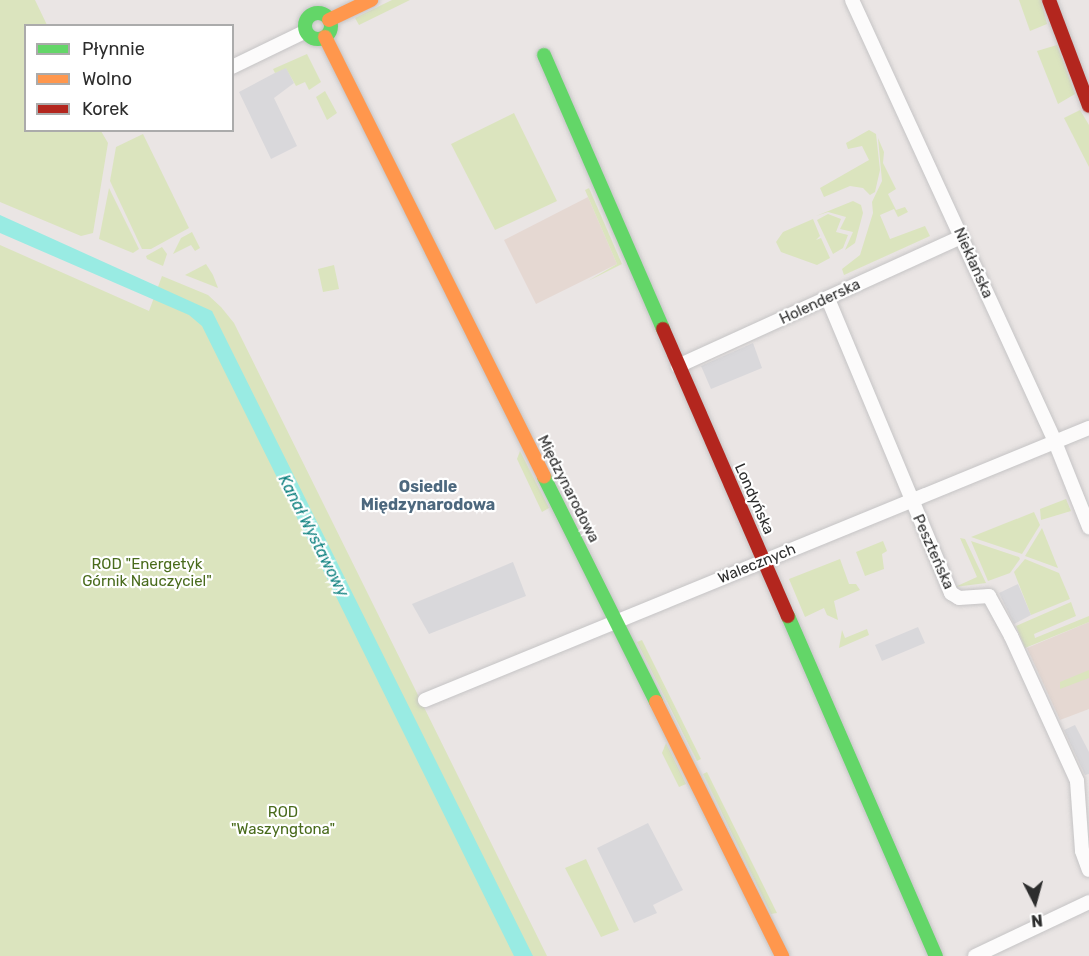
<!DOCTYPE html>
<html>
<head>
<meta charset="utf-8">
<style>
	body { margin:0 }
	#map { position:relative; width:1089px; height:956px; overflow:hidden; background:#eae5e4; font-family:Rubik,sans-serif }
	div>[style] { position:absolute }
	.industrial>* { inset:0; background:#d9d8db }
	.education>* { inset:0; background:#e5d8d2 }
	.green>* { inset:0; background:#dbe4be }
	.water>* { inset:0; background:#99ebe3 }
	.roads { filter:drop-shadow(0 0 2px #c5c4c5) drop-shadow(0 0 2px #c5c4c5) }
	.street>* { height:14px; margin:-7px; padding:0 7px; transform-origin:7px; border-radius:7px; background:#fcfbfb }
	.fast>* { height:14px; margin:-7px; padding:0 7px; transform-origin:7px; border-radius:7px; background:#63d668 }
	.fast>.ring { margin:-7px; padding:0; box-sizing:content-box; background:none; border:14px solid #63d668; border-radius:50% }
	.slow>* { height:14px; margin:-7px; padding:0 7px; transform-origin:7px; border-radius:7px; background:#ff974d }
	.jam>* { height:14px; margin:-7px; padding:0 7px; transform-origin:7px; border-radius:7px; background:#b3261e }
	span { translate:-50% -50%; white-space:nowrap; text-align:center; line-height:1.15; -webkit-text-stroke:4.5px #fff; paint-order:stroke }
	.street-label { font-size:15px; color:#2d2d2d }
	.park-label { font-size:15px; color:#496b1c }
	.neighbourhood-label { font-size:16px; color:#4d687e; font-weight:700 }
	.water-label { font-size:16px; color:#108280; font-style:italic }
	.legend { position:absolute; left:24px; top:24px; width:210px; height:108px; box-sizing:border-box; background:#fff; border:2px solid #ababab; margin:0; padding:8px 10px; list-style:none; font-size:18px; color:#2d2d2d }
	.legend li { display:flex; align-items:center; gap:12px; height:30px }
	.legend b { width:30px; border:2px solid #ababab }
	.north { position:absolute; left:1005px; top:872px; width:60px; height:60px; -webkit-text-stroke:4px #fff; paint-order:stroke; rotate:174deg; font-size:16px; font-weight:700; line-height:24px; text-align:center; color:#2d2d2d }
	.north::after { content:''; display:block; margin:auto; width:21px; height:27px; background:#2d2d2d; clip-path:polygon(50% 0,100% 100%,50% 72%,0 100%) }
</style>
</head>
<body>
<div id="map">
	<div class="industrial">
		<i style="clip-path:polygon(286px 67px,294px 83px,274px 98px,297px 146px,271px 159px,239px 92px)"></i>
		<i style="clip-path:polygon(753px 343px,762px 368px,711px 389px,701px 366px)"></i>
		<i style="clip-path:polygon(513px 562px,526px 596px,429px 634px,412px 604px)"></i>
		<i style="clip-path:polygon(1018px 584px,1031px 615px,1014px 624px,999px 593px)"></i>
		<i style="clip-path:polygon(918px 627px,925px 643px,882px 661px,875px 645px)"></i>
		<i style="clip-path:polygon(1075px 725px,1089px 752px,1089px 774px,1085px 775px,1064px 730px)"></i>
		<i style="clip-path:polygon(648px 823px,683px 890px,653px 905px,657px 913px,634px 923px,597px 848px)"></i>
	</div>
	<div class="education">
		<i style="clip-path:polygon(588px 197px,617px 264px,536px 304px,504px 240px)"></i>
		<i style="clip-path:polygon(1089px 622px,1089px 709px,1060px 720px,1027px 648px)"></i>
	</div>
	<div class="green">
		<i style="clip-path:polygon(0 0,35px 0,47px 25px,26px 26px,26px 130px,101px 131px,108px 143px,93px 233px,81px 236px,0 202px)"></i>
		<i style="clip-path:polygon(392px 0,410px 0,359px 25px,355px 18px)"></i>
		<i style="clip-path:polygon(1019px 0,1041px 0,1047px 24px,1030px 31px)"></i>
		<i style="clip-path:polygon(1057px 45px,1075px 94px,1058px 104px,1037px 51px)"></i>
		<i style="clip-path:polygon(307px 54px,321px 82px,309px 90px,305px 82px,296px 86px,286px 68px,275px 73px,273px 69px)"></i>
		<i style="clip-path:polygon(325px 91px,337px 113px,327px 120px,316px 97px)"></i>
		<i style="clip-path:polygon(1080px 110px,1089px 125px,1089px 167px,1064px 118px)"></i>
		<i style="clip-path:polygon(514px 113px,557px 201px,495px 230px,451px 144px)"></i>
		<i style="clip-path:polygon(869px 130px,876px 134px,880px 170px,875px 192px,870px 195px,863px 188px,850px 186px,824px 197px,820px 188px,869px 160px,862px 146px,848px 149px,846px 143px)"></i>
		<i style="clip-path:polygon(143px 134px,189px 228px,151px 249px,142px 249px,110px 181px,116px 147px)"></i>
		<i style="clip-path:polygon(878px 138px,884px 152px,883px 163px,896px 189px,888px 194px,896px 210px,905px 207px,908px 212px,898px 217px,894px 209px,880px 215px,890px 239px,925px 226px,930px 236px,844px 275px,842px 269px,860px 255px,873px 213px,872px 202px,882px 181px)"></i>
		<i style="clip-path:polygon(109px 188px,139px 249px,133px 253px,99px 239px)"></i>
		<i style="clip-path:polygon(589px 188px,622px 264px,588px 281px,617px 264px,585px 190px)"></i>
		<i style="clip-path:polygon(853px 201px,861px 205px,863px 213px,855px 243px,835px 257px,845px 250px,853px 232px,840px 229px,846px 217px,828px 212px,816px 216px)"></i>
		<i style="clip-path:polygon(828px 214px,841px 219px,836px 232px,848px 235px,843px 248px,833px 254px,817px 220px)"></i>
		<i style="clip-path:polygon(813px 219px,820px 236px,816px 240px,821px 238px,830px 258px,817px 265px,781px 252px,776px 242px,783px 232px)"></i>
		<i style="clip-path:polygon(192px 232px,200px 248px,195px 251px,191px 245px,173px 254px,181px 238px)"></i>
		<i style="clip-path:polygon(0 245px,149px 311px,162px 276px,208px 295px,221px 307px,234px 323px,547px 956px,0 956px)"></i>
		<i style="clip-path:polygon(162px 247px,167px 254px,163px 266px,147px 259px,146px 256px)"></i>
		<i style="clip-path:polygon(206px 264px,213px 275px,218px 288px,185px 275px)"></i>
		<i style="clip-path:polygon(334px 265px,339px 289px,323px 292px,318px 269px)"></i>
		<i style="clip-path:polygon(520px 451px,549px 508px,542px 512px,517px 459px)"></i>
		<i style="clip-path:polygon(1066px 499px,1071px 511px,1041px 520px,1040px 509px)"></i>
		<i style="clip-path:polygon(1034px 512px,1040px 525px,1022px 554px,971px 537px)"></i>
		<i style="clip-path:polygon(1042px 528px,1058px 568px,1025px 556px)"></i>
		<i style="clip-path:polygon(960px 538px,965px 539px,986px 583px,955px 587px,977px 577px)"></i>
		<i style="clip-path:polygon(883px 541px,887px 551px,882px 554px,884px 569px,865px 576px,856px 552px)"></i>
		<i style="clip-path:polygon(971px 541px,1019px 557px,1020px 559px,1010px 573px,988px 581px)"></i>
		<i style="clip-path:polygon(840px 559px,849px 584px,856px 584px,860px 590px,834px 601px,838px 620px,827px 615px,824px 608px,805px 617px,789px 579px)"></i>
		<i style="clip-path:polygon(1025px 559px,1059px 573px,1070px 599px,1031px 615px,1014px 572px)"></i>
		<i style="clip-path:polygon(1071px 602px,1076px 616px,1034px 634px,1035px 638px,1089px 616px,1089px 622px,1025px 648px,1016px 626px)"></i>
		<i style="clip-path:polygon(867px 629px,869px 635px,839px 648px,842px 630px,845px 638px)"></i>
		<i style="clip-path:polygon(642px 640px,701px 759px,697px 761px,637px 642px)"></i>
		<i style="clip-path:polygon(1089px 670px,1089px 678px,1060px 689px,1060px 682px)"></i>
		<i style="clip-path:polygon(666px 743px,686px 784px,679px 787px,662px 753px)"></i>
		<i style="clip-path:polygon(707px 772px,777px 913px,771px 914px,703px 774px)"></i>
		<i style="clip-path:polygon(586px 859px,619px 930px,601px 937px,565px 868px)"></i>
	</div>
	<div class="water">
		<i style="clip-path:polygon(0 215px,212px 311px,533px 956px,514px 956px,202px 326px,189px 315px,0 233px)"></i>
	</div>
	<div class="roads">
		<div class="street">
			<i style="left:852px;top:0;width:486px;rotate:65.3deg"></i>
			<i style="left:1055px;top:442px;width:92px;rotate:68.2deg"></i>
			<i style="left:232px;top:67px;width:82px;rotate:-25.9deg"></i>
			<i style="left:828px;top:299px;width:319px;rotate:67.3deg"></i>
			<i style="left:951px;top:593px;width:9px;rotate:32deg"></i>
			<i style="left:959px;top:598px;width:30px;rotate:-4deg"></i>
			<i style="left:989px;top:596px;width:46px;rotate:61.2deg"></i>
			<i style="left:1011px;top:636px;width:159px;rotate:65.5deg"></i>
			<i style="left:1077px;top:781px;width:70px;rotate:85.9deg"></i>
			<i style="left:1082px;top:851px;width:20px;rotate:70deg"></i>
			<i style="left:678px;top:366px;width:311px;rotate:-24.5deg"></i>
			<i style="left:425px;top:700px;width:718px;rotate:-22.28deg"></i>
			<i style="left:975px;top:956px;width:126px;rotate:-25.3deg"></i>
		</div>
		<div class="fast">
			<i class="ring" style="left:305px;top:13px;width:12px;height:12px"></i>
			<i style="left:544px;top:55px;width:299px;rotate:66.5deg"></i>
			<i style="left:544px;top:477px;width:251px;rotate:63.5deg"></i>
			<i style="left:788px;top:616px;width:371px;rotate:66.5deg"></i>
		</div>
		<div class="slow">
			<i style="left:329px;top:20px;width:47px;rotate:-25.5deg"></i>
			<i style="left:325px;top:37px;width:491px;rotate:63.5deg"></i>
			<i style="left:656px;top:702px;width:284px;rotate:63.6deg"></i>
		</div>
		<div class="jam">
			<i style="left:1049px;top:0;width:113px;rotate:69.3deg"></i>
			<i style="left:663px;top:329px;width:313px;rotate:66.5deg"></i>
		</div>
	</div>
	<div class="street-label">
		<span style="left:973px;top:263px;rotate:66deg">Niekłańska</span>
		<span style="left:820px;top:302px;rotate:-25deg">Holenderska</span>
		<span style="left:568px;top:489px;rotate:63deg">Międzynarodowa</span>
		<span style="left:754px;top:499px;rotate:66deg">Londyńska</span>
		<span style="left:933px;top:552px;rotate:66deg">Peszteńska</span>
		<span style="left:757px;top:564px;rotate:-22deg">Walecznych</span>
	</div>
	<div class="park-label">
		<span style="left:147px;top:573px">ROD "Energetyk<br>Górnik Nauczyciel"</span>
		<span style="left:283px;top:821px">ROD<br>"Waszyngtona"</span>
	</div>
	<div class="neighbourhood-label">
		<span style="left:428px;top:496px">Osiedle<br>Międzynarodowa</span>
	</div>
	<div class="water-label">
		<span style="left:313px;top:536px;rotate:63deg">Kanał Wystawowy</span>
	</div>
	<ul class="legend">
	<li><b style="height:8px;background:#63d668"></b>Płynnie</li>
	<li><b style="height:8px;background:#ff974d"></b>Wolno</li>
	<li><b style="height:8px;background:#b3261e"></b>Korek</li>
	</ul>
	<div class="north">N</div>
</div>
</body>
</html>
